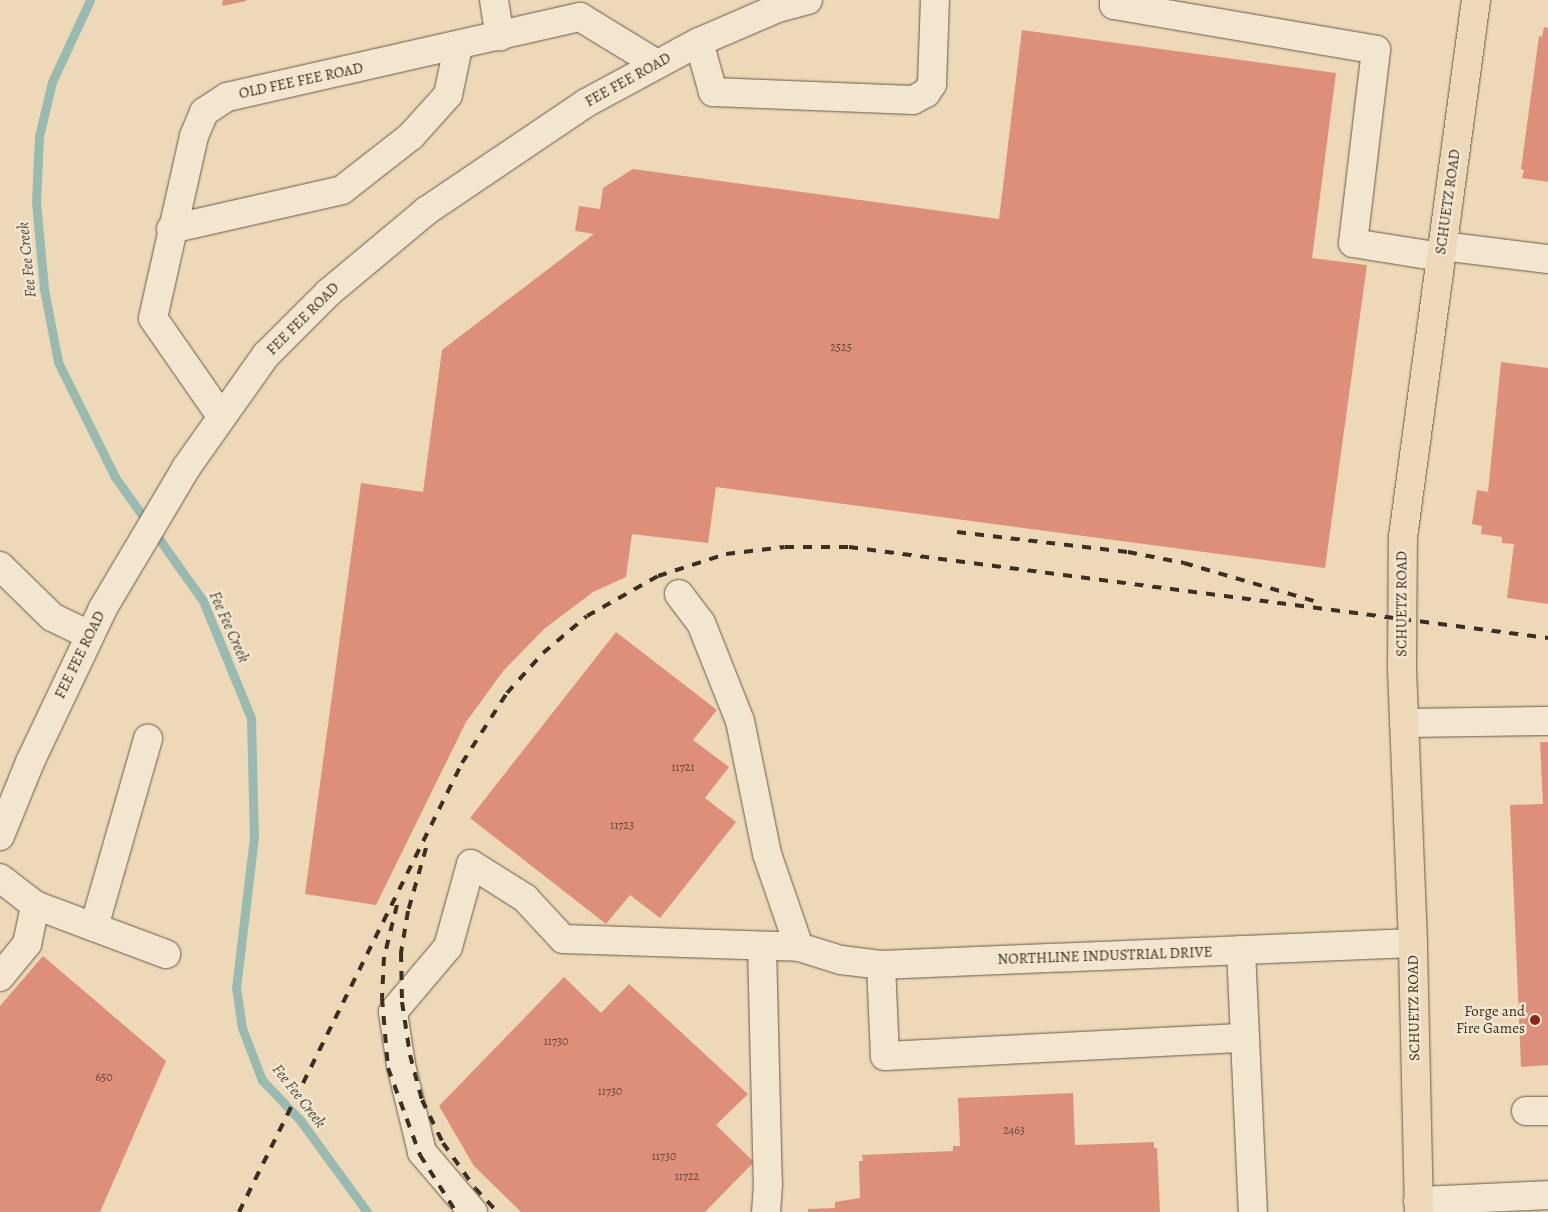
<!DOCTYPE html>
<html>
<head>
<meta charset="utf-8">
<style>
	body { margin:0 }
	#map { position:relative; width:1548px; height:1212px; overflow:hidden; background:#edd9b7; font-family:Alegreya,serif }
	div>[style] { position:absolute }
	.stream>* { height:9px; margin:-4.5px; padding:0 4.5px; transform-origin:4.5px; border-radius:4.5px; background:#99bab0 }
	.building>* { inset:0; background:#dd8f7a }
	.roads { filter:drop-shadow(0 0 1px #675a46) drop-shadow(0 0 1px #675a46) }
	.minor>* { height:28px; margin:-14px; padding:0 14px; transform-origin:14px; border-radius:14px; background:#f3e6d0 }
	.major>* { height:28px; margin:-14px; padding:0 14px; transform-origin:14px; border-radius:14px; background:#edd9b7 }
	.rail>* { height:4px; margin-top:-2px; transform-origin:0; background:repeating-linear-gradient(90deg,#3a2f20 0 9px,transparent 0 18px) }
	.dots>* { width:14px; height:14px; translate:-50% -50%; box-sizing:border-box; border:2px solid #f3e6d0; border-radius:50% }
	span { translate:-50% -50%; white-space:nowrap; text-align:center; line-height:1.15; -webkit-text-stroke:5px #f3e6d0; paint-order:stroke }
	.number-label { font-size:12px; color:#634736 }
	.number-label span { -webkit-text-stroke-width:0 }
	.street-label { font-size:15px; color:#3a2f20 }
	.poi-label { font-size:15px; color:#3a2f20 }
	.right { translate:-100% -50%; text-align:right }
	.water-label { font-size:16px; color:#4d4b3d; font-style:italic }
</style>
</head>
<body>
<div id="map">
	<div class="stream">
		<i style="left:90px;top:0;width:90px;rotate:114.9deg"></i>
		<i style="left:52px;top:82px;width:56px;rotate:103.5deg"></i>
		<i style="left:39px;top:136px;width:66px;rotate:92.6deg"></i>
		<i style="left:36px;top:202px;width:87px;rotate:84.7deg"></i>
		<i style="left:44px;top:289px;width:74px;rotate:79.1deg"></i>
		<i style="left:58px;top:362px;width:128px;rotate:63.6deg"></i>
		<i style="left:115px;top:477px;width:152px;rotate:54.6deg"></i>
		<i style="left:203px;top:601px;width:126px;rotate:67.7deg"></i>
		<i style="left:251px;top:718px;width:119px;rotate:88.6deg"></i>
		<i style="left:254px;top:837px;width:151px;rotate:96.8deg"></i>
		<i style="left:236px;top:987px;width:41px;rotate:81.7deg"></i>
		<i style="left:242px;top:1028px;width:56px;rotate:69deg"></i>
		<i style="left:262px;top:1080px;width:55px;rotate:46.5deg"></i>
		<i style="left:300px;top:1120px;width:114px;rotate:53.9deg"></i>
	</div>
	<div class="building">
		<i style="clip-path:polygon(223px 0,246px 0,246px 1px,222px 6px)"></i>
		<i style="clip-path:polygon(1544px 27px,1548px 28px,1548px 182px,1522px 178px,1524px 170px,1521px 169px,1539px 36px,1542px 37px)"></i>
		<i style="clip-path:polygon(1022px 30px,1336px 73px,1312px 258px,1367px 265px,1325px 568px,716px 487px,708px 543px,632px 534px,626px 577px,593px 592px,544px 629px,504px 670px,466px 722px,376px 905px,305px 894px,361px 483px,423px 492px,442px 350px,594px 234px,575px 231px,579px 206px,600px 209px,603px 188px,633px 169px,999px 219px)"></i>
		<i style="clip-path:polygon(1501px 362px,1548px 368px,1548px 604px,1507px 598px,1514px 544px,1502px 543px,1502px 537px,1481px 534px,1482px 526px,1472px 524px,1477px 490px,1488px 492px)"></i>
		<i style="clip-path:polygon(616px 632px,717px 710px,693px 740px,729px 767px,705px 798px,736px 822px,660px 918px,630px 895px,606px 924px,470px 818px)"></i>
		<i style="clip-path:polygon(1540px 742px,1548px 742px,1548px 1065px,1521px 1067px,1510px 805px,1543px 804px)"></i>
		<i style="clip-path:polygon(43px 956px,166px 1061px,100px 1212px,0 1212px,0 1006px)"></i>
		<i style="clip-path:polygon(564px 977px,601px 1013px,629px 984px,748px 1094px,716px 1125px,754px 1162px,705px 1212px,521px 1212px,474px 1166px,439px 1106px)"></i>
		<i style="clip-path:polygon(1073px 1093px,1075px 1145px,1154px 1142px,1154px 1148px,1157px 1148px,1160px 1212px,808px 1212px,808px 1209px,835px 1208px,835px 1202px,860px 1198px,859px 1161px,863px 1161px,862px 1155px,953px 1151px,953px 1146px,960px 1146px,958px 1098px)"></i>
	</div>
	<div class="roads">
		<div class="minor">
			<i style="left:494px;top:0;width:37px;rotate:81deg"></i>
			<i style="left:1114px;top:0;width:5px;rotate:90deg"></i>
			<i style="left:1114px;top:5px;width:266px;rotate:9.7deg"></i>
			<i style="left:1376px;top:50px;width:194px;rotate:96.8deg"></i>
			<i style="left:1353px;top:243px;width:88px;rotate:9.1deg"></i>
			<i style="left:699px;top:42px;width:52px;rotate:74.4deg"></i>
			<i style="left:713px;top:92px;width:200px;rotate:2.3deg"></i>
			<i style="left:913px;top:100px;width:15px;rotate:-28deg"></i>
			<i style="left:926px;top:93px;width:11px;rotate:-56deg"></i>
			<i style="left:932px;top:84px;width:84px;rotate:-88deg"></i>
			<i style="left:171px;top:229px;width:175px;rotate:-12.8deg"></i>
			<i style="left:342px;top:190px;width:88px;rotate:-38deg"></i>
			<i style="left:411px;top:136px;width:55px;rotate:-47.9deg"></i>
			<i style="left:448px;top:95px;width:49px;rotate:-78.2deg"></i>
			<i style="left:1442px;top:246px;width:107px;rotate:7deg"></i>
			<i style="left:221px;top:416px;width:119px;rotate:-124.8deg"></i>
			<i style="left:153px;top:318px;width:187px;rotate:-77.3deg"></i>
			<i style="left:194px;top:136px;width:26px;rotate:-67deg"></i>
			<i style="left:204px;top:112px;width:27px;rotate:-33deg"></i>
			<i style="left:227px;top:97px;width:362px;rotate:-12.8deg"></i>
			<i style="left:580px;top:17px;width:90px;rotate:31.4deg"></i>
			<i style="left:0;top:566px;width:73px;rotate:44.4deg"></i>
			<i style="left:52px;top:617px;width:41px;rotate:25.9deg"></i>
			<i style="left:679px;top:594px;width:36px;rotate:53deg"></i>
			<i style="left:701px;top:623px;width:105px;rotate:68.3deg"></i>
			<i style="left:740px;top:721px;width:136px;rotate:78.5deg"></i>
			<i style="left:767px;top:854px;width:98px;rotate:71deg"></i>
			<i style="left:1404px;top:723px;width:144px;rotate:-0.8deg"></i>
			<i style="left:0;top:836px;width:80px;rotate:-67.9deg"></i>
			<i style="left:30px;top:762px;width:170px;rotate:-64.6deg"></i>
			<i style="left:103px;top:608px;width:163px;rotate:-59.3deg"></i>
			<i style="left:186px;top:468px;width:138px;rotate:-54.7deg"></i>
			<i style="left:266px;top:355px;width:88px;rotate:-45deg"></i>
			<i style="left:328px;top:293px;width:128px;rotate:-39.9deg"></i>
			<i style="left:426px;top:211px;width:193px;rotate:-34deg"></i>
			<i style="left:586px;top:103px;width:128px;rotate:-28.4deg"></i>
			<i style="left:699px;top:42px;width:86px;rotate:-23.3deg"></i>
			<i style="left:778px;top:8px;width:31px;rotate:-15deg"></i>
			<i style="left:0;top:878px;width:44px;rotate:37.6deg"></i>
			<i style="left:35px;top:905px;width:140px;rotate:20.5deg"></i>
			<i style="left:94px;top:927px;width:196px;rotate:-74deg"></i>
			<i style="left:762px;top:946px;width:238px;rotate:88.6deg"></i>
			<i style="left:768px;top:1184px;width:28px;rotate:94deg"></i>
			<i style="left:1241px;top:950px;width:262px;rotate:87.4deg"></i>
			<i style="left:881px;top:965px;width:91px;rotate:87.5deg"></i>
			<i style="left:885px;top:1056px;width:360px;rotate:-2.9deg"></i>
			<i style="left:0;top:977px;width:43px;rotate:-50.7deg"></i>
			<i style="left:27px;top:944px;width:40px;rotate:-78deg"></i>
			<i style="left:1526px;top:1111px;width:22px"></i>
			<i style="left:1418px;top:1201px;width:130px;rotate:-2.6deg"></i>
			<i style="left:473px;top:1212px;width:79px;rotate:-130.4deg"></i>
			<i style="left:422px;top:1152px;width:89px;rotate:-103.6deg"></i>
			<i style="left:401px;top:1065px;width:54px;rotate:-98.6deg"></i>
			<i style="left:393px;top:1012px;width:85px;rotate:-49.8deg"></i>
			<i style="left:448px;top:947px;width:86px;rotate:-74.5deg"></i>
			<i style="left:471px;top:864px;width:64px;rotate:32.2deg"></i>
			<i style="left:525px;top:898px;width:56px;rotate:47.2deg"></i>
			<i style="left:563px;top:939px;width:236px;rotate:1.9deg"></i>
			<i style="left:799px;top:947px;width:44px;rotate:17.2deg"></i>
			<i style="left:841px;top:960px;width:40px;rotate:7.1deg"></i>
			<i style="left:881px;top:965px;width:532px;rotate:-2.37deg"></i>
		</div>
		<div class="major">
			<i style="left:1419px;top:1212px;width:269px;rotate:-91.3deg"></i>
			<i style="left:1413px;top:943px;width:276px;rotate:-92.3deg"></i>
			<i style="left:1402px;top:667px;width:130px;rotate:-89.6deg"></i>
			<i style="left:1403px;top:537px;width:542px;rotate:-82.26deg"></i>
		</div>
	</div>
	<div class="rail">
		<i style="left:957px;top:532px;width:172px;rotate:6.7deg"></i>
		<i style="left:1128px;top:552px;width:57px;rotate:11.1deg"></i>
		<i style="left:1184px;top:563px;width:135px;rotate:16.3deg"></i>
		<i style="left:426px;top:848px;width:66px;rotate:105.9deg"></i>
		<i style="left:408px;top:911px;width:43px;rotate:99.5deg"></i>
		<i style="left:401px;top:953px;width:49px;rotate:88.8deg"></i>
		<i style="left:402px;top:1002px;width:54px;rotate:81.4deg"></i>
		<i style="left:410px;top:1055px;width:47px;rotate:75.1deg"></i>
		<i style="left:422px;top:1100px;width:48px;rotate:64deg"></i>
		<i style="left:443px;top:1143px;width:55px;rotate:54.6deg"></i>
		<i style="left:475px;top:1188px;width:33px;rotate:47deg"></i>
		<i style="left:397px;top:905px;width:54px;rotate:104deg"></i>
		<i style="left:384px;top:957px;width:41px;rotate:92.8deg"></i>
		<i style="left:382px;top:998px;width:70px;rotate:85.1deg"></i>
		<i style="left:388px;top:1068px;width:93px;rotate:69.8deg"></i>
		<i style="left:420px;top:1155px;width:67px;rotate:57.7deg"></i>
		<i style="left:239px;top:1212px;width:501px;rotate:-63.59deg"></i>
		<i style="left:462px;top:763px;width:83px;rotate:-57.3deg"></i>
		<i style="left:507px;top:693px;width:54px;rotate:-48deg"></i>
		<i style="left:543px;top:653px;width:57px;rotate:-40.1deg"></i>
		<i style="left:587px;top:616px;width:81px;rotate:-29.4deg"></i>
		<i style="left:658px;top:576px;width:71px;rotate:-17.9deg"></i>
		<i style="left:726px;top:554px;width:59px;rotate:-6.8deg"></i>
		<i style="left:785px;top:547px;width:64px"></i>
		<i style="left:849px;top:547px;width:705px;rotate:7.42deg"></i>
	</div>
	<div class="dots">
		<i style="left:1535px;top:1020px;background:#8f2418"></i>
	</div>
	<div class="number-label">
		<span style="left:841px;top:348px">2525</span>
		<span style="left:683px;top:768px">11721</span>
		<span style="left:622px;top:826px">11723</span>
		<span style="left:556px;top:1042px">11730</span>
		<span style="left:104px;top:1078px">650</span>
		<span style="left:610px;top:1092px">11730</span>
		<span style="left:1014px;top:1131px">2463</span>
		<span style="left:664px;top:1157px">11730</span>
		<span style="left:687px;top:1177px">11722</span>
	</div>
	<div class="street-label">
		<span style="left:628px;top:80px;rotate:-29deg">FEE FEE ROAD</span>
		<span style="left:301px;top:81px;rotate:-12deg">OLD FEE FEE ROAD</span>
		<span style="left:1448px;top:202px;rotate:-82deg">SCHUETZ ROAD</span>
		<span style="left:303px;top:319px;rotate:-45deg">FEE FEE ROAD</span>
		<span style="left:1402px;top:604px;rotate:-90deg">SCHUETZ ROAD</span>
		<span style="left:80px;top:655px;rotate:-64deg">FEE FEE ROAD</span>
		<span style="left:1105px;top:956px;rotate:-2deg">NORTHLINE INDUSTRIAL DRIVE</span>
		<span style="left:1414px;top:1008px;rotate:-91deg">SCHUETZ ROAD</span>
	</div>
	<div class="poi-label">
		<span class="right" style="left:1525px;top:1020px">Forge and<br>Fire Games</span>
	</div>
	<div class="water-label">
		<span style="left:27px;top:260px;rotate:-96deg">Fee Fee Creek</span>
		<span style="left:229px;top:627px;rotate:66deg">Fee Fee Creek</span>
		<span style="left:299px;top:1096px;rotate:52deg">Fee Fee Creek</span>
	</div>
</div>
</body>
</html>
